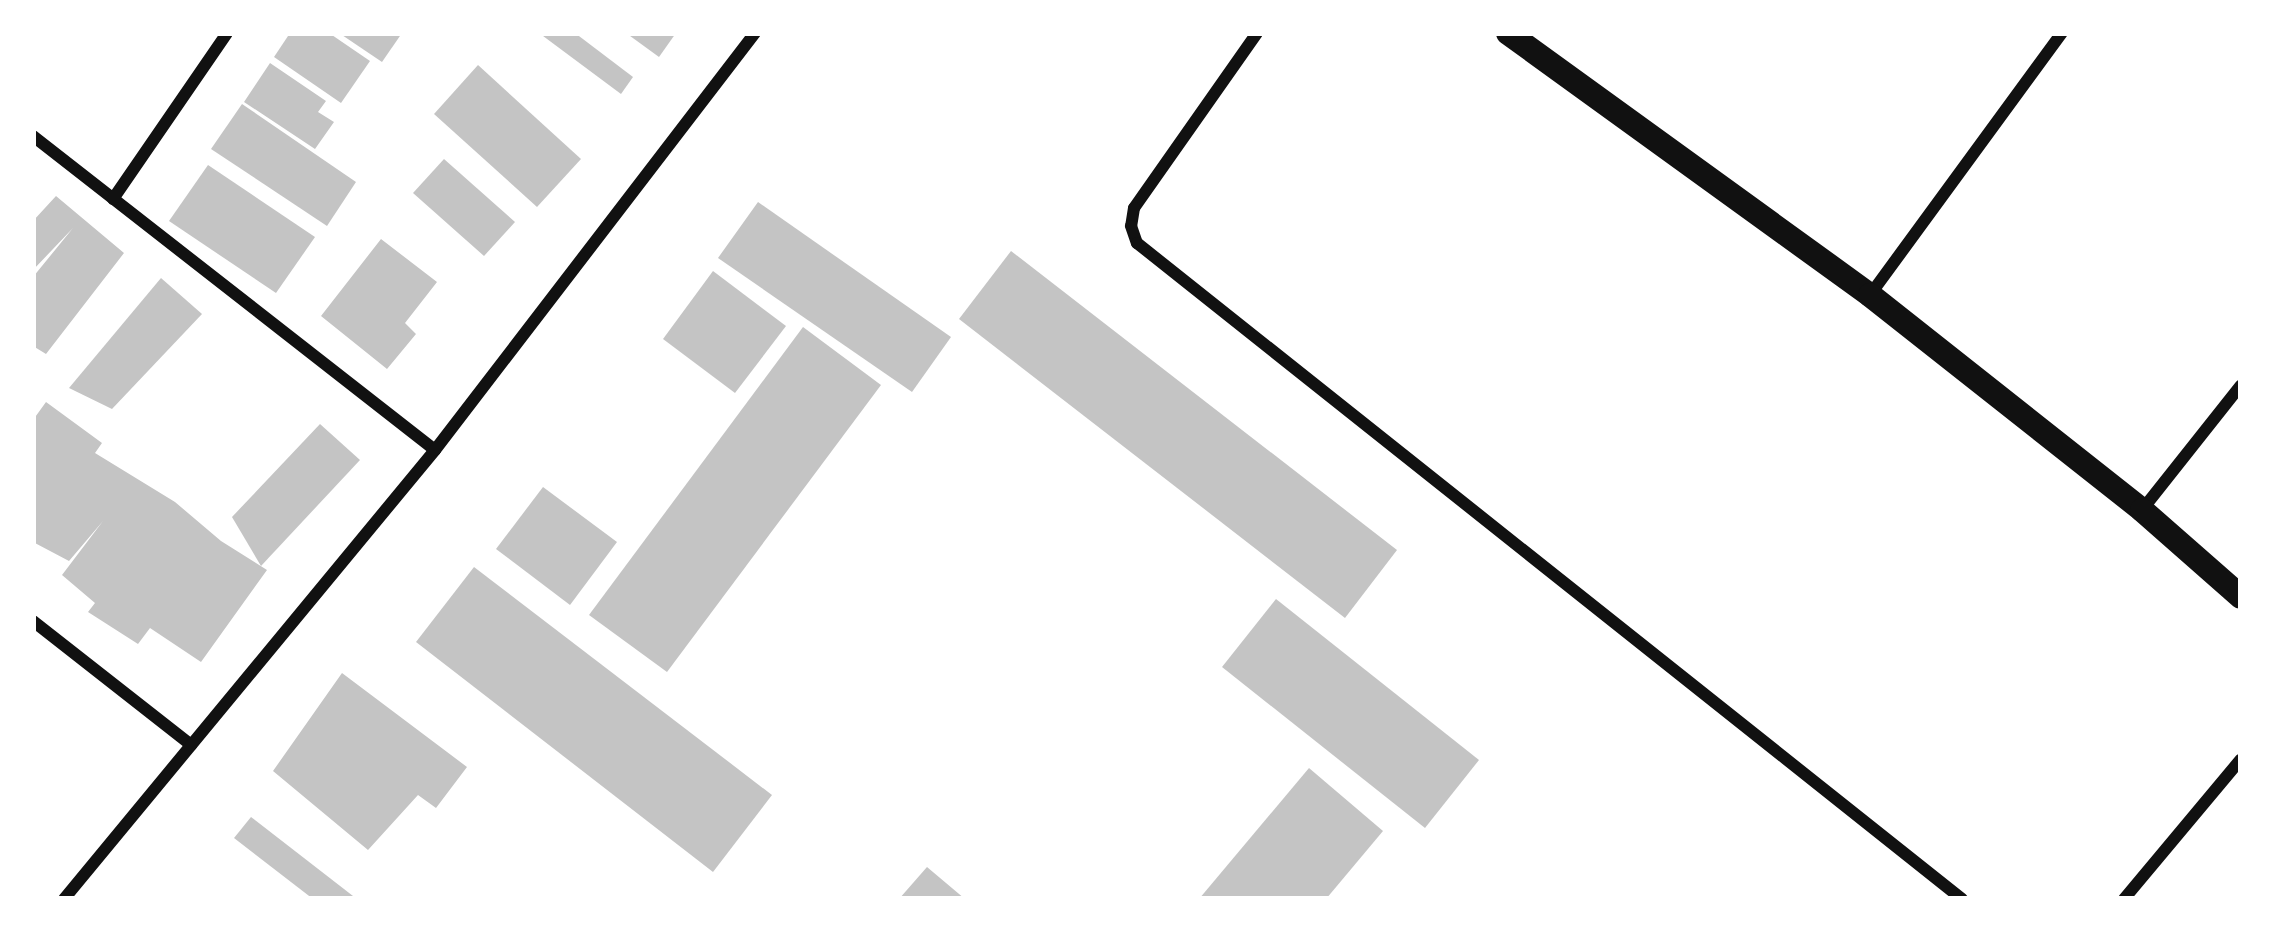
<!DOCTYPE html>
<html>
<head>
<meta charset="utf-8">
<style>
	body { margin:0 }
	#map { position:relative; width:2274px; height:932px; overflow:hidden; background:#fff; font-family:Cabin,sans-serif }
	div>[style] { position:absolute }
	.building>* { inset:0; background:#c4c4c4 }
	.minor>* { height:12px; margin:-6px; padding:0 6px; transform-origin:6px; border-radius:6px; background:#111 }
	.secondary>* { height:24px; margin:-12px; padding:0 12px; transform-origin:12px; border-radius:12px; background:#111 }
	span { translate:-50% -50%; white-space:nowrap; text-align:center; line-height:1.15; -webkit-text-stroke:10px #fff; paint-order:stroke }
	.frame { position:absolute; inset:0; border:36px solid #fff; pointer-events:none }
</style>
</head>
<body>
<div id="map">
	<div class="building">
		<i style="clip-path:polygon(290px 33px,329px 33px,370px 61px,341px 103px,274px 57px)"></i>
		<i style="clip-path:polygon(339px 33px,402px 33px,382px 62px)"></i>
		<i style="clip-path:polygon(539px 33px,575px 33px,633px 77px,621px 94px)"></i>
		<i style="clip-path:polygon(626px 33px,676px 33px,659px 57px)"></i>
		<i style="clip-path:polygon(270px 63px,326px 101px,318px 112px,334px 122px,315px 149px,244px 102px)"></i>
		<i style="clip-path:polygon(478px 65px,581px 159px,537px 207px,434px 114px)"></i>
		<i style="clip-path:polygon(242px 104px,356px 182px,327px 226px,211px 149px)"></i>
		<i style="clip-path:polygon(444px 159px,515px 222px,484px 256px,413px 193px)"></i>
		<i style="clip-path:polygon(208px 165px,315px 237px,276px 293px,169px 221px)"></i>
		<i style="clip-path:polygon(56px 196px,124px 253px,46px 354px,33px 346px,33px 277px,73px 228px,33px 270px,33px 221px)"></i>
		<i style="clip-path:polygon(758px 202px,951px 337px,912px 392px,718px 258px)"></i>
		<i style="clip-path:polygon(381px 239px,437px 282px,405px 323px,416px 334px,387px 369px,321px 316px)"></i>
		<i style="clip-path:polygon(1011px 251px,1397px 550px,1345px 618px,959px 319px)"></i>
		<i style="clip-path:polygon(713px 271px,786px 326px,735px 393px,663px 339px)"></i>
		<i style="clip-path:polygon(161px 278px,202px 314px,112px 409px,69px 388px)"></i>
		<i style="clip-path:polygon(803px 327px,881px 385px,667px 672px,589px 615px)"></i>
		<i style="clip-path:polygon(46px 402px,102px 443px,95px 453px,175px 502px,221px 541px,267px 570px,201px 662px,150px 628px,138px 644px,88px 612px,95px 603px,62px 575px,103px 521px,69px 561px,33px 542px,33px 420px)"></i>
		<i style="clip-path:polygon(320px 424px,360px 460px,261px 566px,232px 517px)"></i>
		<i style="clip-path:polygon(543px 487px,617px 542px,570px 605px,496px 549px)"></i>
		<i style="clip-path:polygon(474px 567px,772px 795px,713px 872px,416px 642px)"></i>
		<i style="clip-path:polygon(1276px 599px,1479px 760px,1425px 828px,1222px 667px)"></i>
		<i style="clip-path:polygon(342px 673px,467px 767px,436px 808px,418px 795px,368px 850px,273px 771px)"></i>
		<i style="clip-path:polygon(1309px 768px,1383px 831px,1326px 899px,1199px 899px)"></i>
		<i style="clip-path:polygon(251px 817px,353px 896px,351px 899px,313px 899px,234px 838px)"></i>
		<i style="clip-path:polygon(927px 867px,965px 899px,899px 899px)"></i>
	</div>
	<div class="minor">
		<i style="left:1257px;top:33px;width:214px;rotate:125.1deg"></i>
		<i style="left:1134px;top:208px;width:18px;rotate:99deg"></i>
		<i style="left:1131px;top:226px;width:18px;rotate:71deg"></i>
		<i style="left:1137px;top:243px;width:1054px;rotate:38.49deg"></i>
		<i style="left:33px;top:136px;width:510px;rotate:37.99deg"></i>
		<i style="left:113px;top:199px;width:201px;rotate:-55.5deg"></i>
		<i style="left:1870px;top:295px;width:325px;rotate:-53.8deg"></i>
		<i style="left:2142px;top:510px;width:159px;rotate:-51.6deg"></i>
		<i style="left:33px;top:621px;width:201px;rotate:38.1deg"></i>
		<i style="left:64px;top:899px;width:582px;rotate:-50.43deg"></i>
		<i style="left:435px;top:450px;width:526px;rotate:-52.5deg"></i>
		<i style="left:2124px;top:899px;width:182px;rotate:-50.1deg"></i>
	</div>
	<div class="secondary">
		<i style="left:1508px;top:33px;width:447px;rotate:35.9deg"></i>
		<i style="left:1870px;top:295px;width:347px;rotate:38.3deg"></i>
		<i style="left:2142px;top:510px;width:132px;rotate:41.3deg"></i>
	</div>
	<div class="frame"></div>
</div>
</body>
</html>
